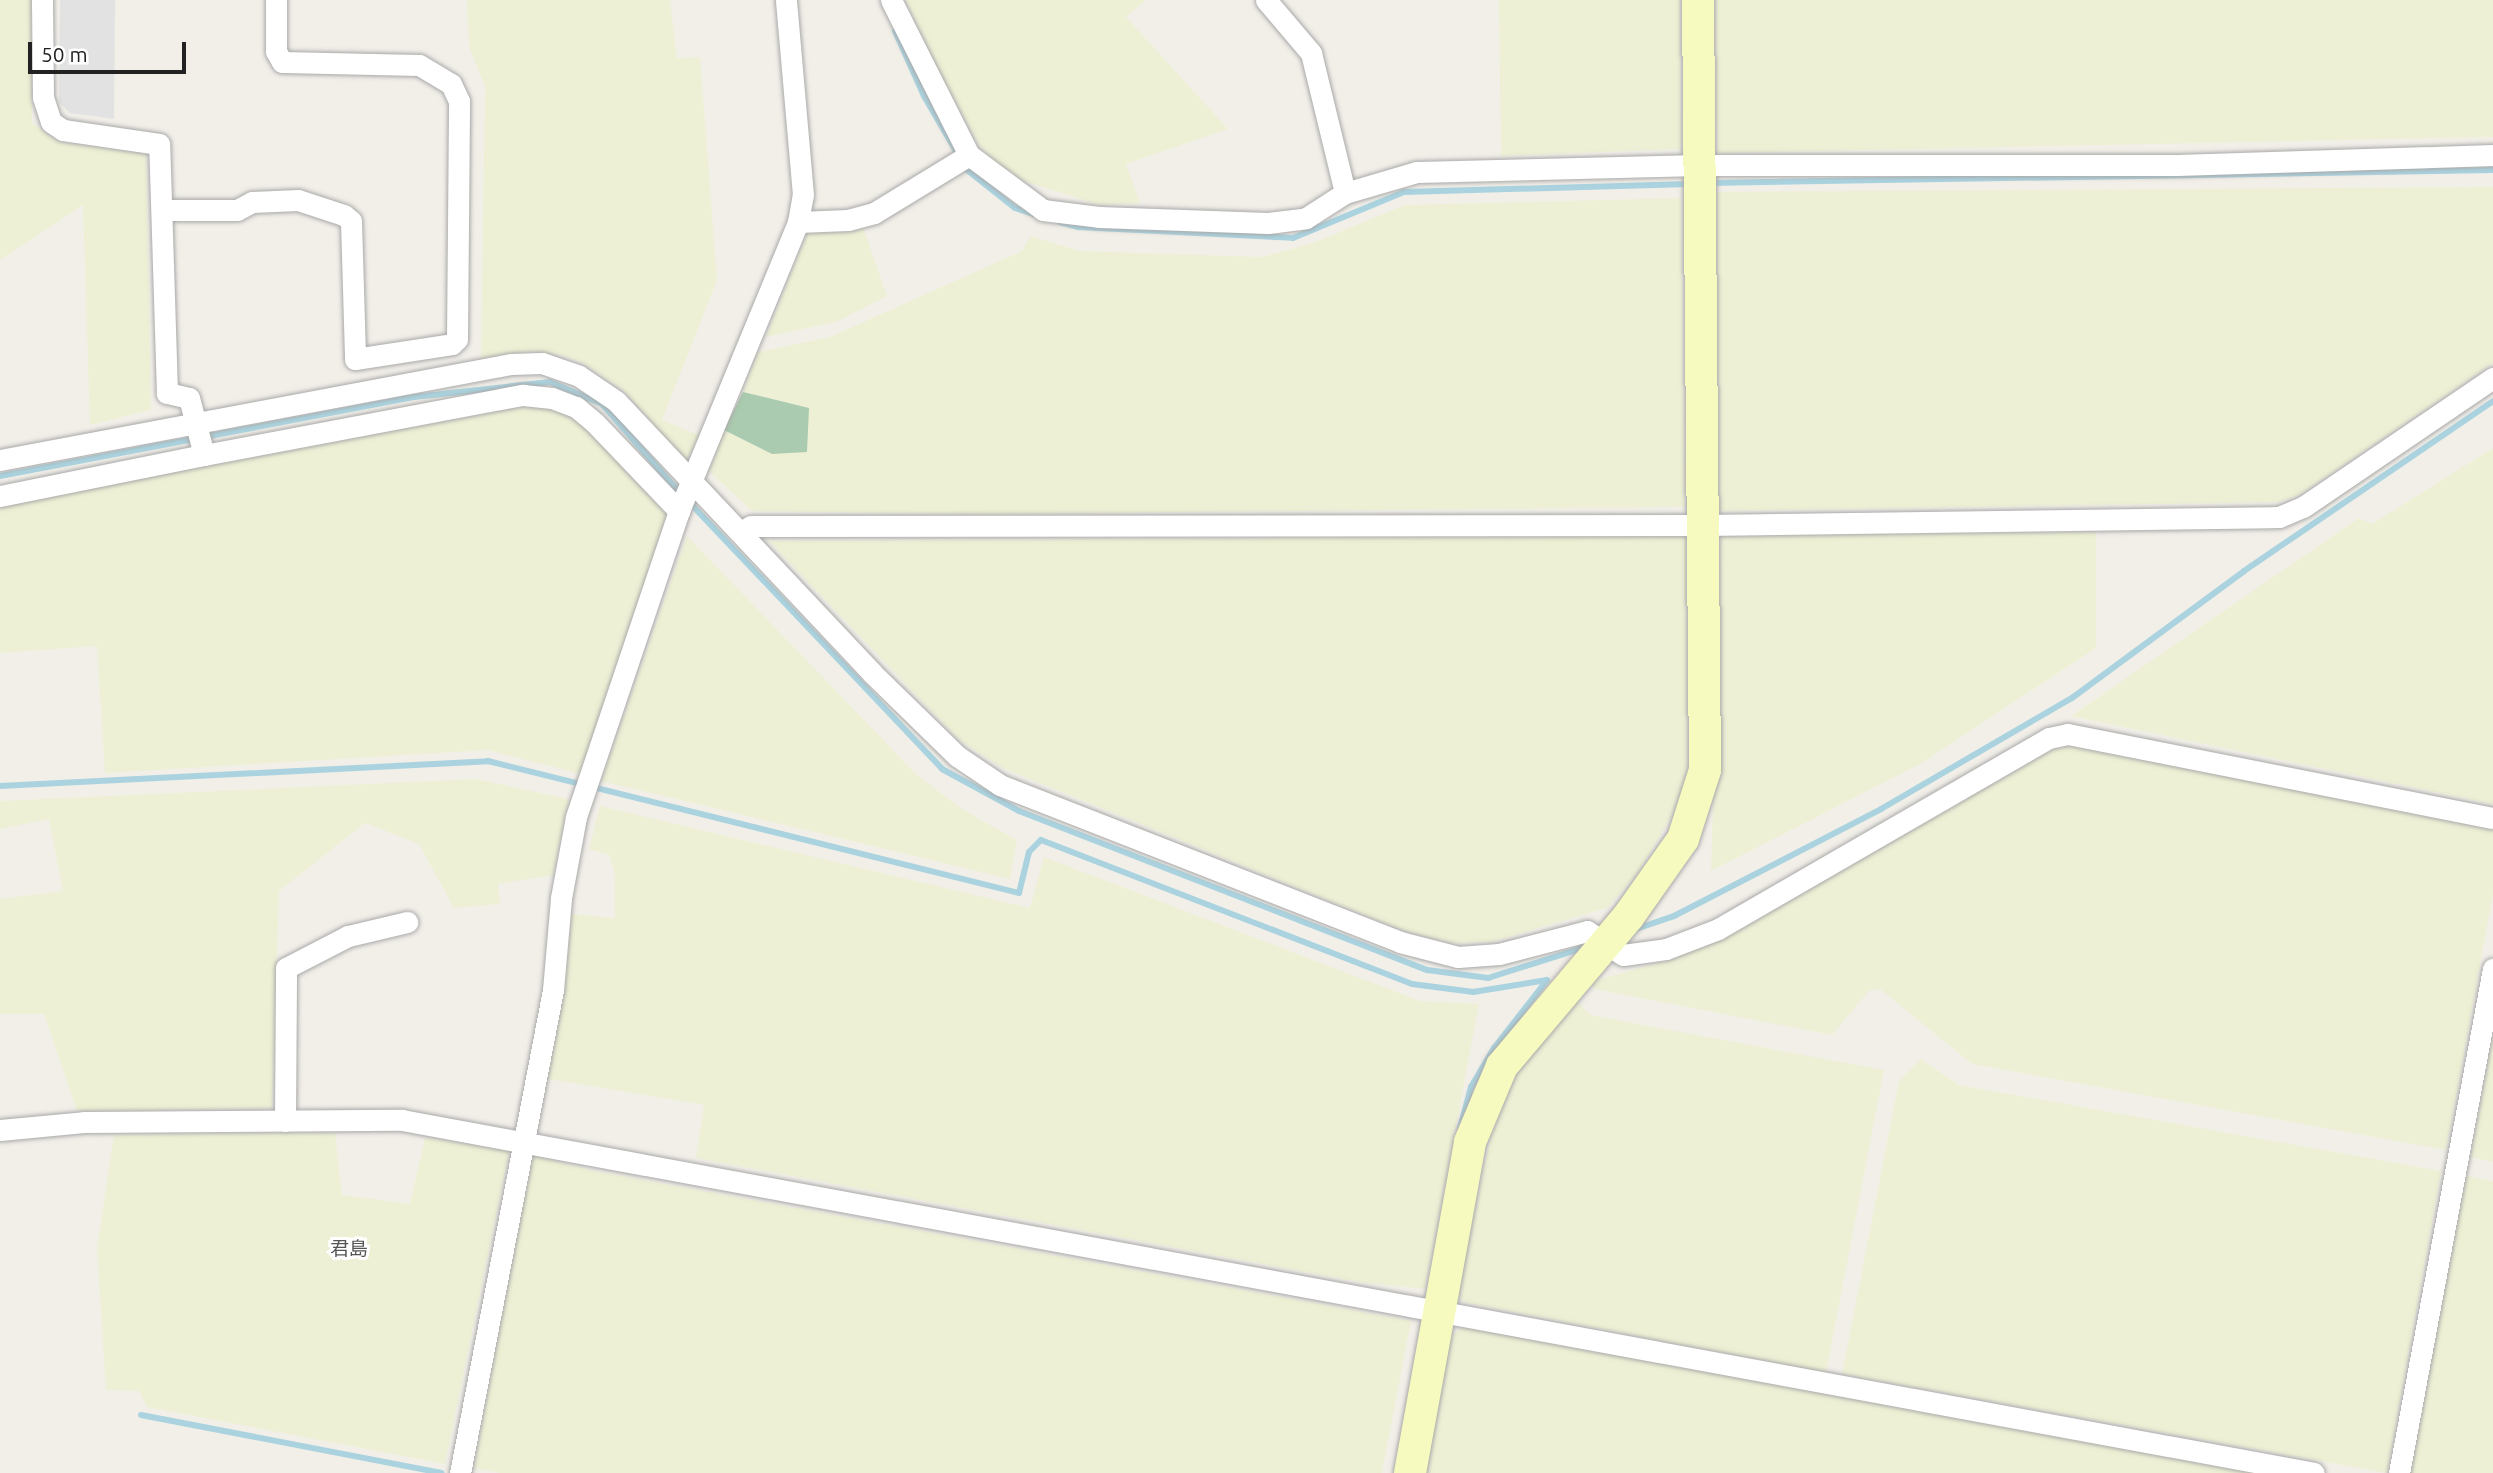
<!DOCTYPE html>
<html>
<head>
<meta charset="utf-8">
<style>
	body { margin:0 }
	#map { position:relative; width:2493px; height:1473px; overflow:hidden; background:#f2efe9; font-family:Ubuntu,"Noto Sans JP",sans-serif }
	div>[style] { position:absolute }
	.farmland>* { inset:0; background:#eef0d5 }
	.cemetery>* { inset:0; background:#aacbaf }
	.parking>* { inset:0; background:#e2e2e2 }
	.stream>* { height:6px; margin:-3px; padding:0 3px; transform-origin:3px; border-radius:3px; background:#aad3df }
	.roads { filter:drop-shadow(0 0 2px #a9a9a9) drop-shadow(0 0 2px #a9a9a9) }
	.street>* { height:21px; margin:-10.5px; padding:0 10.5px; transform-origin:10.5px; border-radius:10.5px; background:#fff }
	.secondary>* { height:32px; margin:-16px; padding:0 16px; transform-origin:16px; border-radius:16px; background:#f7fabf }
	span { translate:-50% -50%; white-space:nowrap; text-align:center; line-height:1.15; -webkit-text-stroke:6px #fff; paint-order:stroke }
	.neighbourhood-label { font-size:19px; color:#555 }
	.scale { position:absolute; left:28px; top:42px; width:158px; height:32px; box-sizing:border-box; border:4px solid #222; border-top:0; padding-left:9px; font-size:21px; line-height:24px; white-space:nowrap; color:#222; -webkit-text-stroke:5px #fff; paint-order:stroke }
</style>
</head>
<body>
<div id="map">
	<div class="farmland">
		<i style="clip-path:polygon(0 0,33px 0,32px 123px,59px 142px,146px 152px,151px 410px,90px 425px,83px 205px,0 260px)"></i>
		<i style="clip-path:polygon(467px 0,670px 0,677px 58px,700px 57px,717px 280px,662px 420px,701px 436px,687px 461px,623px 390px,581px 362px,558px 354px,529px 352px,481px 358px,485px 86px,469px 47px)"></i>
		<i style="clip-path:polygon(906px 0,1146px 0,1126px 17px,1228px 129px,1126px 164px,1140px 203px,1100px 205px,1011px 177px,980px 146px,933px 61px)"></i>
		<i style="clip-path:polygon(1499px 0,1680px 0,1681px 149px,1501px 156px)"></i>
		<i style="clip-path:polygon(1715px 0,2493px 0,2493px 137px,1717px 153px)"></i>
		<i style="clip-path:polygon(2493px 187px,2493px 363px,2299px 495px,2279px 502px,1717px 511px,1717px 192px)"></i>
		<i style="clip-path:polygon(1681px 198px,1685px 507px,982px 514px,752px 511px,709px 471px,724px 430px,772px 454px,809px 408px,743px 392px,758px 352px,830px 337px,1022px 251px,1031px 236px,1079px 251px,1262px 257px,1313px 243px,1405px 205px)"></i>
		<i style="clip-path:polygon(863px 227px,887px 296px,836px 322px,766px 337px,807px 233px)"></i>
		<i style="clip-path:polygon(531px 405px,559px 410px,585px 425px,670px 517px,581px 774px,488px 750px,105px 773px,97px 646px,0 653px,0 504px)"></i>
		<i style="clip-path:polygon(2493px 448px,2493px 804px,2071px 716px,2359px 518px,2372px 524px)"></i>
		<i style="clip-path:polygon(2096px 532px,2096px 648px,1920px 764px,1711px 871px,1721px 535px)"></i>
		<i style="clip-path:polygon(687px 536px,916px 774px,962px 809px,1017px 840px,1010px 879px,601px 781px)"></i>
		<i style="clip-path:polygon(1686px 536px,1687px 774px,1680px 801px,1640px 870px,1607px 908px,1491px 942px,1452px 943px,1407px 932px,1003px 768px,958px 739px,769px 541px)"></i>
		<i style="clip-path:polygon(2071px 744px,2493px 828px,2493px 894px,2446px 1150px,1972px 1064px,1880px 989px,1869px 991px,1832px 1035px,1594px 989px,1589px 982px,1666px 961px,1747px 924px,2042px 754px)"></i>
		<i style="clip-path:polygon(476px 779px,569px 799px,553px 875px,498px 884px,500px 904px,454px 908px,419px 844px,365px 823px,279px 891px,272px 1108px,77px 1111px,44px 1014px,0 1014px,0 899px,63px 891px,49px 819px,0 829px,0 801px)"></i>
		<i style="clip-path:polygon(600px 806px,1030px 908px,1044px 857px,1420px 1001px,1479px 1004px,1425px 1289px,1359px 1282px,696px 1158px,704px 1105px,548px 1079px,572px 914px,615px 918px,615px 875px,609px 855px,589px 849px)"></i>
		<i style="clip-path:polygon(1576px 1000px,1590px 1015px,1884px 1070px,1826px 1373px,1464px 1302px,1457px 1294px,1494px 1121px,1513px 1077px)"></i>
		<i style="clip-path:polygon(2493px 1034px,2493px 1162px,2471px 1157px)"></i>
		<i style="clip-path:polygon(1921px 1059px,1959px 1085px,2441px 1171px,2387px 1473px,1842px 1374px,1899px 1081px)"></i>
		<i style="clip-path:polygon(335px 1132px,342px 1195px,410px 1204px,425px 1138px,509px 1150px,445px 1464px,147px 1407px,139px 1391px,106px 1390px,97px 1248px,114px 1135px)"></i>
		<i style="clip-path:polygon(531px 1155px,594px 1171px,1411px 1321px,1382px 1473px,501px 1473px,474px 1468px)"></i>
		<i style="clip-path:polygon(2466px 1176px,2493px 1181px,2493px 1473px,2408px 1473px)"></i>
		<i style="clip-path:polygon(1465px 1326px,2260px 1473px,1425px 1473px,1449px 1338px)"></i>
	</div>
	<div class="cemetery">
		<i style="clip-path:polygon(743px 392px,809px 408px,807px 452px,772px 454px,724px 430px)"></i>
	</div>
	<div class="parking">
		<i style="clip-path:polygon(60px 0,115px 0,114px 119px,70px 113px,59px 102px)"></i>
	</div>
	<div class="stream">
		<i style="left:895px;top:31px;width:71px;rotate:66deg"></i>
		<i style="left:924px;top:96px;width:86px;rotate:59.8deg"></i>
		<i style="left:967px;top:170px;width:61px;rotate:38.4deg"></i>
		<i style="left:1015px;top:208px;width:19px;rotate:18deg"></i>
		<i style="left:1708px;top:183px;width:785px;rotate:-0.95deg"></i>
		<i style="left:1060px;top:222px;width:19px;rotate:16deg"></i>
		<i style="left:1078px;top:227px;width:215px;rotate:2.9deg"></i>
		<i style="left:1293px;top:238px;width:120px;rotate:-22.5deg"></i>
		<i style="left:1404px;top:192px;width:286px;rotate:-1.6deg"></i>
		<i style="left:0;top:476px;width:421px;rotate:-10.8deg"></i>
		<i style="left:414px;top:397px;width:137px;rotate:-6.3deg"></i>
		<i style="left:550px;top:382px;width:56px;rotate:22.9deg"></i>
		<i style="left:602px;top:404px;width:118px;rotate:48.8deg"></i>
		<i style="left:688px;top:501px;width:369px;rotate:46.5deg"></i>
		<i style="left:942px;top:769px;width:88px;rotate:28.6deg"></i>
		<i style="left:1019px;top:811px;width:438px;rotate:21.3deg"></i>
		<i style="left:1427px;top:970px;width:62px;rotate:7.5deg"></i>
		<i style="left:1488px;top:978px;width:103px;rotate:-17.6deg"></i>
		<i style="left:0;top:786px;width:489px;rotate:-2.9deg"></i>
		<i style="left:488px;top:761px;width:547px;rotate:13.96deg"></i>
		<i style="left:1019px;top:893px;width:42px;rotate:-76.3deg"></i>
		<i style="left:1029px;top:852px;width:17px;rotate:-45deg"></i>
		<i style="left:1041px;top:840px;width:398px;rotate:21.2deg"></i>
		<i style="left:1412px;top:984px;width:62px;rotate:7.5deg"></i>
		<i style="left:1473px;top:992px;width:75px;rotate:-9.2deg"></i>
		<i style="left:1547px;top:980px;width:86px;rotate:127.9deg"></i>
		<i style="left:1494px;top:1048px;width:45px;rotate:120.5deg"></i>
		<i style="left:1471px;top:1087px;width:42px;rotate:105deg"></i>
		<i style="left:1633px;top:930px;width:43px;rotate:-18.9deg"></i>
		<i style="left:1674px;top:916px;width:233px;rotate:-27.3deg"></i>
		<i style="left:1881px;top:809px;width:221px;rotate:-30.2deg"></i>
		<i style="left:2072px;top:698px;width:214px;rotate:-36.4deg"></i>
		<i style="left:2244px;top:571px;width:301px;rotate:-34.3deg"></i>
		<i style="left:141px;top:1415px;width:306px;rotate:10.9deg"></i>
	</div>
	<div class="roads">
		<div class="street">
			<i style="left:891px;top:0;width:174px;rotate:63.3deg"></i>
			<i style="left:969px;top:155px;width:92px;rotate:36.6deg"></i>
			<i style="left:1043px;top:210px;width:56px;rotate:7.1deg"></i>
			<i style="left:1099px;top:217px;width:169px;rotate:2deg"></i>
			<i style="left:1268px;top:223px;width:38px;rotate:-7deg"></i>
			<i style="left:1306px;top:218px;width:46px;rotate:-32.7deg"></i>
			<i style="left:1345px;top:193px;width:75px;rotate:-16.3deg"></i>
			<i style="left:1417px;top:172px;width:282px;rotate:-1.4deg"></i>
			<i style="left:1699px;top:165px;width:478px"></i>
			<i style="left:2177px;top:165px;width:316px;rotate:-1.8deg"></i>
			<i style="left:1266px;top:0;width:70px;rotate:49.7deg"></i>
			<i style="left:1311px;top:53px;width:144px;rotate:76.3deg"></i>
			<i style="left:164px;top:210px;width:73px"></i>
			<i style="left:237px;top:210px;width:17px;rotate:-28deg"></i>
			<i style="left:252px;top:202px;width:46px;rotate:-2.5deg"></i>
			<i style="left:298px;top:200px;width:48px;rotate:18.1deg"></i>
			<i style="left:344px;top:215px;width:9px;rotate:41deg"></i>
			<i style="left:351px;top:221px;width:138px;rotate:88.3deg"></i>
			<i style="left:355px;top:359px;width:98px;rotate:-8.8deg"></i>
			<i style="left:452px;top:344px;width:7px;rotate:-45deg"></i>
			<i style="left:457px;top:339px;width:238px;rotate:-89.5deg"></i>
			<i style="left:459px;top:101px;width:19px;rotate:-115deg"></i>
			<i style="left:451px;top:84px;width:37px;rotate:-149deg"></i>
			<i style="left:419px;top:65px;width:137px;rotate:-178.7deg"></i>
			<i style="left:282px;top:62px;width:13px;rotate:-119deg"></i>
			<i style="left:276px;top:51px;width:51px;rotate:-90deg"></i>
			<i style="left:798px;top:222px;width:50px;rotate:-2.3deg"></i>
			<i style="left:848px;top:220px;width:27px;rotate:-15deg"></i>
			<i style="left:874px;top:213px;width:111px;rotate:-31.4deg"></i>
			<i style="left:204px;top:455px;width:325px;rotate:-10.7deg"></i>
			<i style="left:523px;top:395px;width:29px;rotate:6deg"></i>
			<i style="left:552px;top:398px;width:26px;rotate:21deg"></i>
			<i style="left:576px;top:407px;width:25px;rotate:40deg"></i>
			<i style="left:595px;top:423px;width:122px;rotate:46.3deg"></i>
			<i style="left:0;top:460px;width:520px;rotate:-10.64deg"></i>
			<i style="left:511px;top:364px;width:31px;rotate:-2deg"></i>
			<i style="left:542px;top:363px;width:39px;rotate:19deg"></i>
			<i style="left:579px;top:376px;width:45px;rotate:34deg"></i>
			<i style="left:616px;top:401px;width:374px;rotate:46.7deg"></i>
			<i style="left:872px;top:673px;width:119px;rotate:44.3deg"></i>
			<i style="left:957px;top:756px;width:52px;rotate:34deg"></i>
			<i style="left:1000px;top:785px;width:430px;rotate:21.4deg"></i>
			<i style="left:1400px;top:942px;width:60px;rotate:14.5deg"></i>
			<i style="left:1458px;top:957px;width:41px;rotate:-4.2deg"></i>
			<i style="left:1499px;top:954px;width:91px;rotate:-14.6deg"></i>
			<i style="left:1587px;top:931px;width:43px;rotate:33.7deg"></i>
			<i style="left:1623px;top:955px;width:43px;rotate:-7.9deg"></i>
			<i style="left:1666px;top:949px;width:56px;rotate:-21deg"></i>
			<i style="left:1718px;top:929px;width:382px;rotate:-30deg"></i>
			<i style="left:2049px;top:738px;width:19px;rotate:-12deg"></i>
			<i style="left:2068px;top:734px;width:433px;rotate:11.2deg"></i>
			<i style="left:0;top:496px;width:208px;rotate:-11.4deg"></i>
			<i style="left:204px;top:455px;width:59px;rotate:-104.7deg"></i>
			<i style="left:189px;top:398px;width:23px;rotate:-167deg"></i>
			<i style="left:167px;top:393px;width:249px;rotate:-91.8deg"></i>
			<i style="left:159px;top:144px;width:97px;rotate:-171.7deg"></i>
			<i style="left:63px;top:130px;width:14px;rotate:-146deg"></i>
			<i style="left:51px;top:122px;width:26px;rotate:-108deg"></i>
			<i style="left:43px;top:97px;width:97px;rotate:-90.6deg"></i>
			<i style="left:743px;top:531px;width:9px;rotate:-32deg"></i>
			<i style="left:751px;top:526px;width:951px;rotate:-0.06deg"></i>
			<i style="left:1702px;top:525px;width:577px;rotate:-0.79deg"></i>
			<i style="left:2279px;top:517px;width:26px;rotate:-23deg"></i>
			<i style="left:2303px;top:507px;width:230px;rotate:-34.2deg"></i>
			<i style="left:285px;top:1121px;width:153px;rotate:-89.6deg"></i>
			<i style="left:286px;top:968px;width:70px;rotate:-27.3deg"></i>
			<i style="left:348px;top:936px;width:61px;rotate:-13.3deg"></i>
			<i style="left:0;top:1130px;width:84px;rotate:-5.4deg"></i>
			<i style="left:84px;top:1122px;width:318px;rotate:-0.4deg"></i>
			<i style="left:402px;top:1120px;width:1944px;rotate:10.46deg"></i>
			<i style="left:460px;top:1473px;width:492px;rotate:-79.1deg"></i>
			<i style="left:553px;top:990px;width:92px;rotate:-85deg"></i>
			<i style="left:561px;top:898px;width:82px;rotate:-79.5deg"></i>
			<i style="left:576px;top:817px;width:323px;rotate:-71.4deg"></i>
			<i style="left:679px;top:511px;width:313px;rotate:-67.6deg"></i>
			<i style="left:798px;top:222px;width:27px;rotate:-80deg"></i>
			<i style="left:803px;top:195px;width:196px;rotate:-95deg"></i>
			<i style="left:2399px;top:1473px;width:513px;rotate:-79.44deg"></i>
		</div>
		<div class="secondary">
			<i style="left:1410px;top:1473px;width:336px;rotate:-79.7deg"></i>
			<i style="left:1470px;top:1142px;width:82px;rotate:-67.2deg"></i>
			<i style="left:1502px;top:1066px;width:195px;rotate:-49.8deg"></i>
			<i style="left:1628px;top:917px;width:95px;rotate:-54.8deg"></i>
			<i style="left:1683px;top:839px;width:72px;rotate:-72.3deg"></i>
			<i style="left:1705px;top:770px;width:770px;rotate:-90.52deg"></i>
		</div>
	</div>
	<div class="neighbourhood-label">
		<span style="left:349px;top:1249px">君島</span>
	</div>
	<div class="scale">50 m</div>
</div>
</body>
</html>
